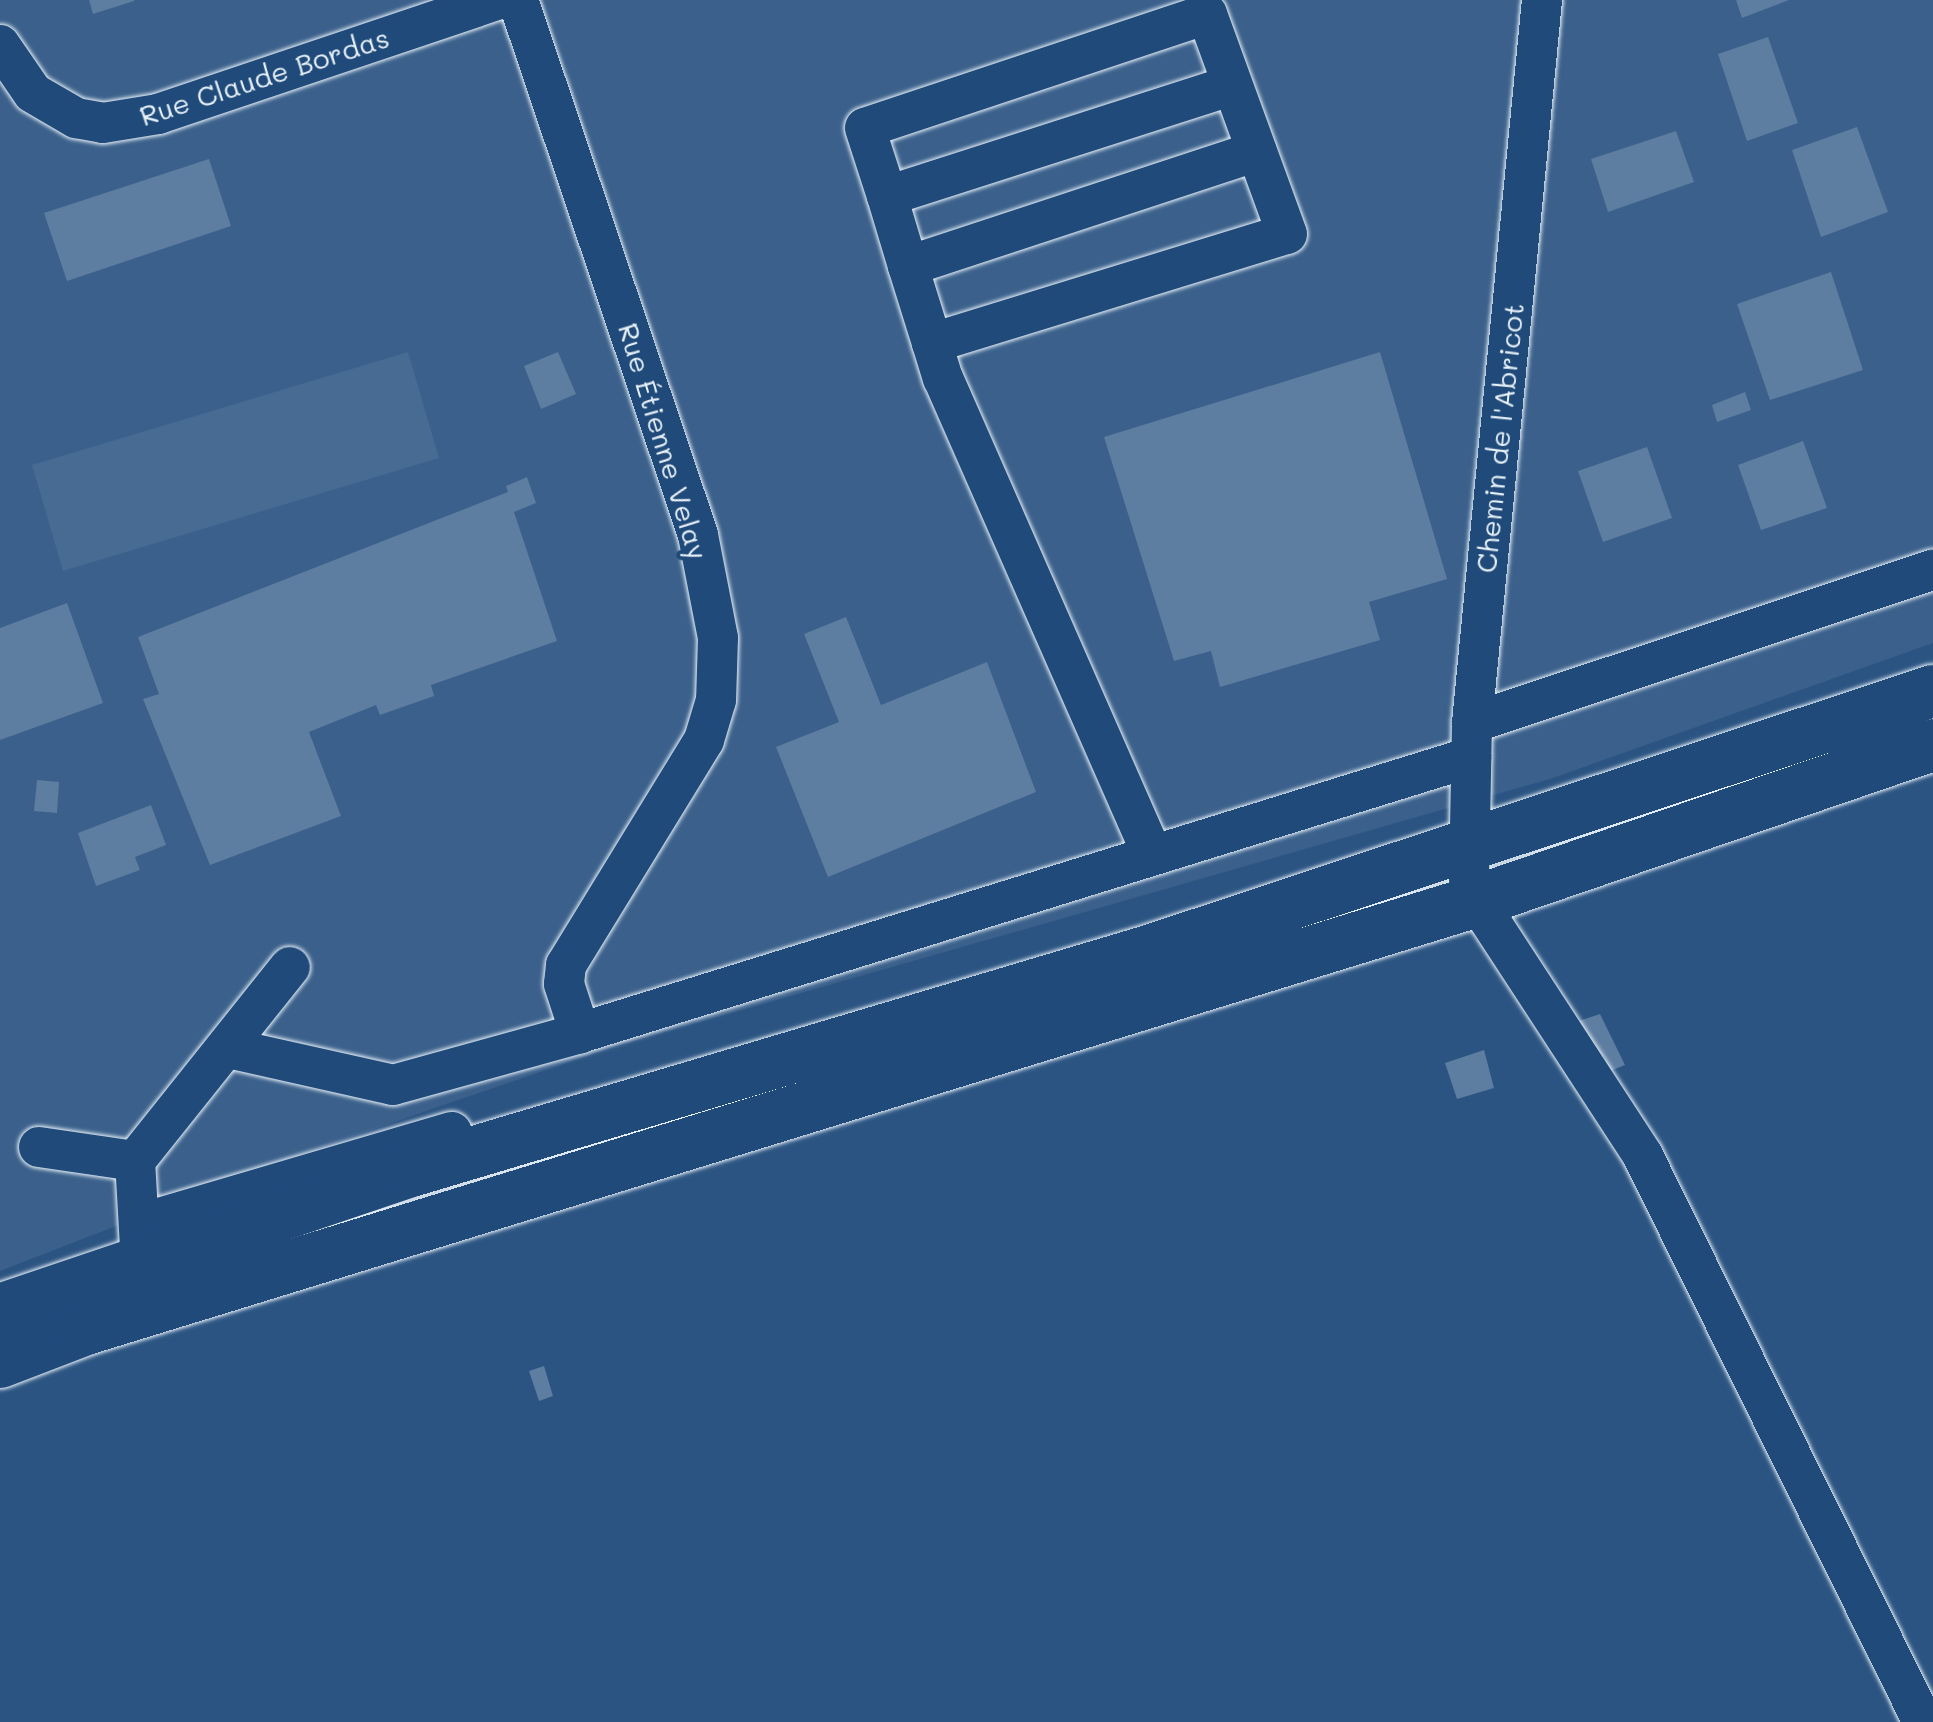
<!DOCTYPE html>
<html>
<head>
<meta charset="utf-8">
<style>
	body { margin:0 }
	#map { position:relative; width:1933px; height:1722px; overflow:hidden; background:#2b5482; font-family:Mali,sans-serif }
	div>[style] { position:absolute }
	.built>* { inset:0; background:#3a608b }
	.green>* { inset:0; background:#476b93 }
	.building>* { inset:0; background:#5d7da1 }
	.roads { filter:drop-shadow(0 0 2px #e8f1f8) drop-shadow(0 0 2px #e8f1f8) }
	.minor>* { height:40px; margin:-20px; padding:0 20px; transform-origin:20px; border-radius:20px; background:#1f4a7a }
	.major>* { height:52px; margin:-26px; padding:0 26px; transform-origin:26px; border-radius:26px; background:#1f4a7a }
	span { translate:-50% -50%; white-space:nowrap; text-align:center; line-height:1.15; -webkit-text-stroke:8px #1f4a7a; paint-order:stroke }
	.street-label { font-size:28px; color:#e8f1f8 }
</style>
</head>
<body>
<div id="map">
	<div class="built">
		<i style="clip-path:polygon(0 0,1933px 0,1933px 643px,1550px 779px,616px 1046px,304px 1153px,0 1271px)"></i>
	</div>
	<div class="green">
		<i style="clip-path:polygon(408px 352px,439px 458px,63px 571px,32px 465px)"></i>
	</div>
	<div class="building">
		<i style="clip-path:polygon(89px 0,134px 0,134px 1px,93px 14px)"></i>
		<i style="clip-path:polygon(1736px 0,1789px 0,1742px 18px)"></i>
		<i style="clip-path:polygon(1768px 37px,1798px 123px,1747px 141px,1718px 54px)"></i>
		<i style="clip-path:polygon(1857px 127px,1888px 212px,1821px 237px,1792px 150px)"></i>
		<i style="clip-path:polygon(1676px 131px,1694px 182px,1608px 212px,1591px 159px)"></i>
		<i style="clip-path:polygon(209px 159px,231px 226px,67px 281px,44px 213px)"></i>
		<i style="clip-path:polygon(1831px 272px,1863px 370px,1770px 400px,1737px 304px)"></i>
		<i style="clip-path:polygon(558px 352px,576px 394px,541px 409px,524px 366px)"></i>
		<i style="clip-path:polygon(1380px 352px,1447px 579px,1369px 602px,1380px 640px,1220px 687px,1211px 651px,1174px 661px,1104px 437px)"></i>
		<i style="clip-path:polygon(1745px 392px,1751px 410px,1717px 422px,1712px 405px)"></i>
		<i style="clip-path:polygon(1803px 441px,1827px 508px,1761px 530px,1738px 465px)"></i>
		<i style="clip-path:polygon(1647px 447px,1672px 518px,1603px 542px,1578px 471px)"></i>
		<i style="clip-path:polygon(527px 477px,536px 503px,514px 512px,557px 641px,431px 685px,434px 696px,380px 715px,376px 705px,309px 732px,341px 816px,210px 865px,143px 699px,159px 694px,138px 637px,508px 492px,506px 486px)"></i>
		<i style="clip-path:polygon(67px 603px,103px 703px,0 740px,0 628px)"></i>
		<i style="clip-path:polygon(846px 617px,881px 705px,987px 662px,1036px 792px,828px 877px,776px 747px,839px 722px,804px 634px)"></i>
		<i style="clip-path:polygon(37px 780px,59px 782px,57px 813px,34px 811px)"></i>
		<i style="clip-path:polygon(151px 805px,166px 845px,135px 857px,140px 870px,96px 886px,78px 833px)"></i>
		<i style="clip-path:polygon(1600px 1014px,1625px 1065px,1610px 1071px,1604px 1056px,1585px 1064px,1573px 1023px)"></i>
		<i style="clip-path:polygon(1484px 1050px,1494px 1088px,1457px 1099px,1445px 1063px)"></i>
		<i style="clip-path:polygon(544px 1366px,553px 1396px,539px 1401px,529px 1371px)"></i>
	</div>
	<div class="roads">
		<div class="minor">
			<i style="left:518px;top:0;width:564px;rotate:71.4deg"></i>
			<i style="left:698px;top:535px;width:105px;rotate:79deg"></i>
			<i style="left:718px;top:638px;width:62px;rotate:91.8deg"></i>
			<i style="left:716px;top:700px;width:42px;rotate:106.7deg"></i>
			<i style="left:704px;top:740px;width:264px;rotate:121.5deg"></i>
			<i style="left:566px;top:965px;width:19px;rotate:96deg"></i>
			<i style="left:564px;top:984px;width:52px;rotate:71.9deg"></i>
			<i style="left:1542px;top:0;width:726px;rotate:95.53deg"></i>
			<i style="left:1472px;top:723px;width:155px;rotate:91.1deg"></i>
			<i style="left:1469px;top:878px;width:24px;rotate:71deg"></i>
			<i style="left:1477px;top:901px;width:304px;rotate:56.9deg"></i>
			<i style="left:1643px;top:1156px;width:631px;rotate:63.68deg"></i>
			<i style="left:0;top:45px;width:58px;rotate:55.5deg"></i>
			<i style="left:33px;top:93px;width:50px;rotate:30.2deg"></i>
			<i style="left:76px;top:118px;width:27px;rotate:10deg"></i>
			<i style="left:103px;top:123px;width:56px;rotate:-9.3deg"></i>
			<i style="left:158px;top:114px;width:357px;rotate:-18.6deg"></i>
			<i style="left:887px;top:196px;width:362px;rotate:-17.8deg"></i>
			<i style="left:908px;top:266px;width:367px;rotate:-18.2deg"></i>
			<i style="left:932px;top:343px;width:371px;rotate:-17.1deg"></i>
			<i style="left:1287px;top:234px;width:234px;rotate:-110deg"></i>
			<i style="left:1207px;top:14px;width:360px;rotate:161.6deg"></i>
			<i style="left:865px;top:128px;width:71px;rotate:72.1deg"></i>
			<i style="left:887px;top:196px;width:73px;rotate:73.3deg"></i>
			<i style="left:908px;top:266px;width:81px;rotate:72.7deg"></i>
			<i style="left:932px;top:343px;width:37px;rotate:73deg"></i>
			<i style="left:943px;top:378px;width:520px;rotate:66.29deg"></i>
			<i style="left:1472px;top:723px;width:486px;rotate:-18.4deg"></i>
			<i style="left:228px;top:1048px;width:169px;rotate:12.6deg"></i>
			<i style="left:393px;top:1085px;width:194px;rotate:-15.5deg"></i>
			<i style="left:580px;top:1033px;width:933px;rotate:-17.21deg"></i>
			<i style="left:39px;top:1147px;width:97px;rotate:8.3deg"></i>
			<i style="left:139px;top:1224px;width:326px;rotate:-16.4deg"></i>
			<i style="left:140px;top:1247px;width:86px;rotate:-93.3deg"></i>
			<i style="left:135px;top:1161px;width:248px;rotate:-51.4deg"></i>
		</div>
		<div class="major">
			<i style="left:0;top:1310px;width:434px;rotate:-18.7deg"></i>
			<i style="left:411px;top:1171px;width:770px;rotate:-16.6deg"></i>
			<i style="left:1149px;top:951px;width:826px;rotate:-18.35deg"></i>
			<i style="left:0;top:1362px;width:92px;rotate:-21deg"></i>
			<i style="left:86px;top:1329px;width:1455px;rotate:-17.1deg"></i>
			<i style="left:1477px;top:901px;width:482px;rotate:-18.9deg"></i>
		</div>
	</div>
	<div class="street-label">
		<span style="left:264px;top:76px;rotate:-18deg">Rue Claude Bordas</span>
		<span style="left:1499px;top:438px;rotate:-84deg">Chemin de l'Abricot</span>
		<span style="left:664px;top:441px;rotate:73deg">Rue Étienne Velay</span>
	</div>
</div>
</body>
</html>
